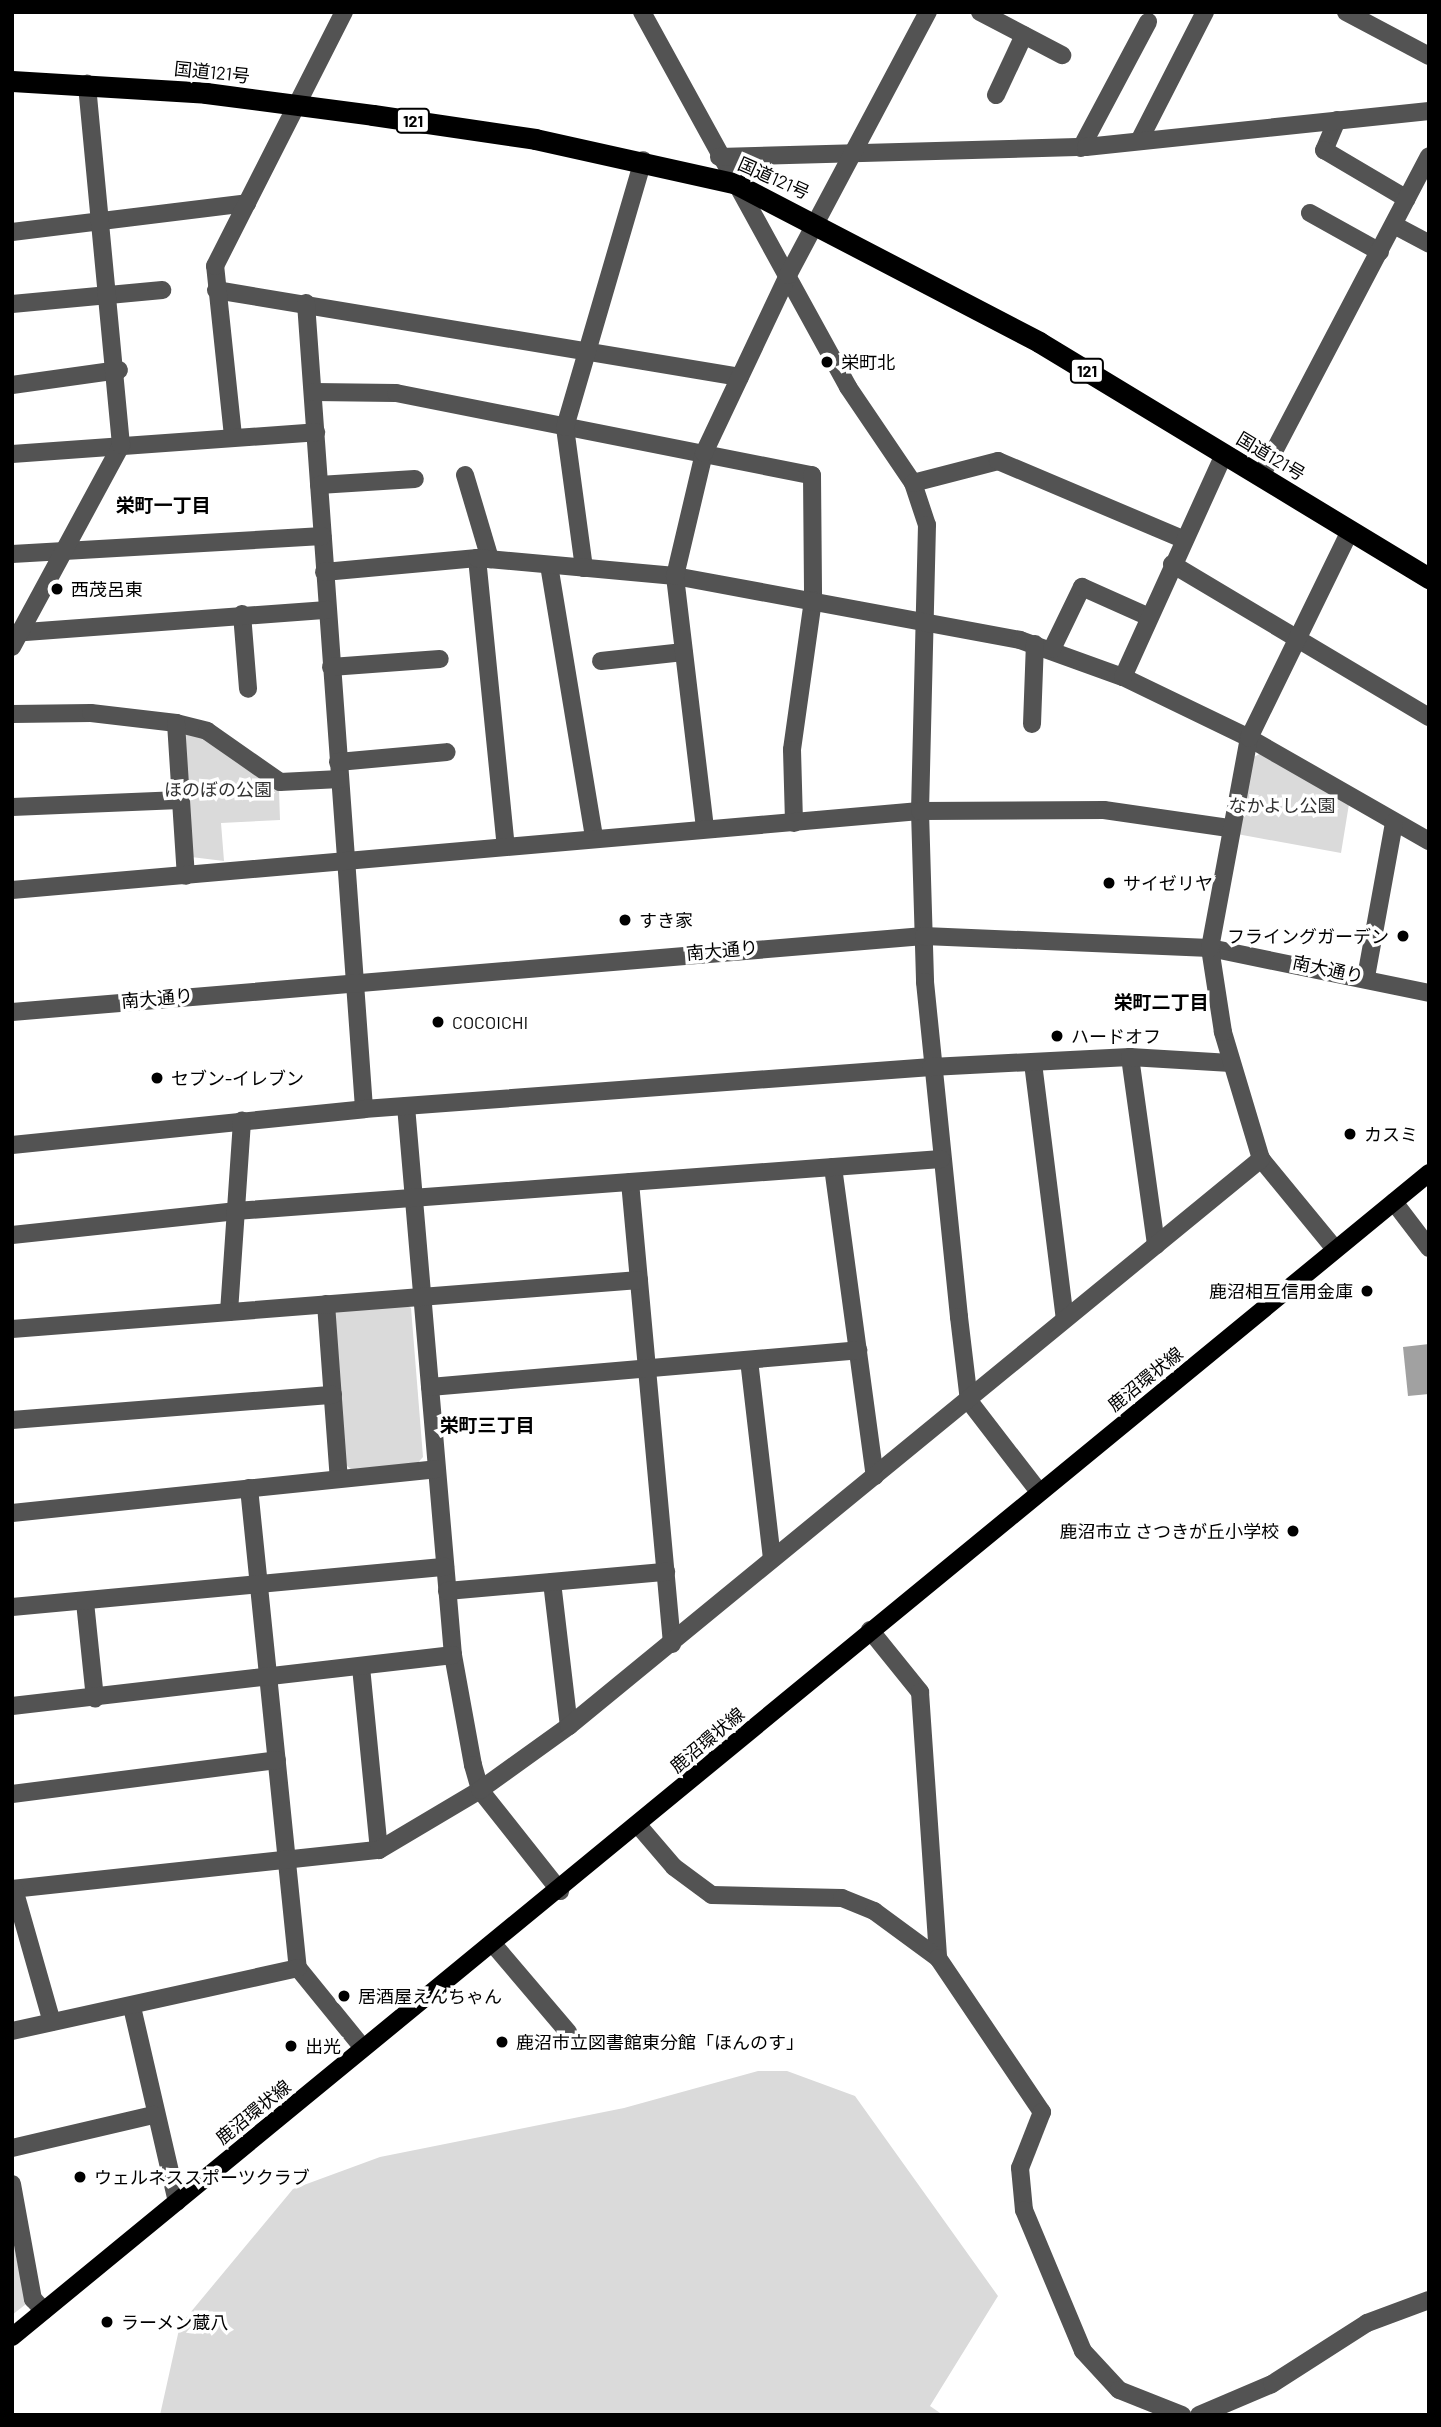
<!DOCTYPE html>
<html>
<head>
<meta charset="utf-8">
<style>
	body { margin:0 }
	#map { position:relative; width:1441px; height:2427px; overflow:hidden; background:#fff; font-family:Barlow,"Noto Sans JP",sans-serif }
	div>[style] { position:absolute }
	.green>* { inset:0; background:#dadada }
	.water>* { inset:0; background:#a1a1a1 }
	.minor>* { height:18px; margin:-9px; padding:0 9px; transform-origin:9px; border-radius:9px; background:#535353 }
	.major>* { height:18px; margin:-9px; padding:0 9px; transform-origin:9px; border-radius:9px; background:#000 }
	.highway>* { height:21px; margin:-10.5px; padding:0 10.5px; transform-origin:10.5px; border-radius:10.5px; background:#000 }
	.dots>* { width:19px; height:19px; translate:-50% -50%; box-sizing:border-box; border:4px solid #fff; border-radius:50% }
	span { translate:-50% -50%; white-space:nowrap; text-align:center; line-height:1.15; -webkit-text-stroke:7px #fff; paint-order:stroke }
	.shield-label span { padding:2px 5px; background:#fff; border:2px solid; border-radius:5px; -webkit-text-stroke-width:0 }
	.shield-label { font-size:16px; color:#000; font-weight:700 }
	.street-label { font-size:18px; color:#000 }
	.poi-label { font-size:18px; color:#000 }
	.left { translate:0 -50%; text-align:left }
	.right { translate:-100% -50%; text-align:right }
	.park-label { font-size:18px; color:#313131 }
	.neighbourhood-label { font-size:19px; color:#000; font-weight:700 }
	.frame { position:absolute; inset:0; border:14px solid #000; pointer-events:none }
</style>
</head>
<body>
<div id="map">
	<div class="green">
		<i style="clip-path:polygon(192px 730px,279px 790px,280px 820px,221px 823px,224px 861px,191px 857px,182px 735px)"></i>
		<i style="clip-path:polygon(1263px 752px,1349px 804px,1341px 853px,1237px 834px,1250px 759px)"></i>
		<i style="clip-path:polygon(401px 1302px,411px 1308px,423px 1457px,416px 1465px,352px 1470px,342px 1462px,333px 1314px,341px 1306px)"></i>
		<i style="clip-path:polygon(758px 2071px,787px 2071px,855px 2096px,998px 2296px,930px 2406px,943px 2415px,160px 2415px,180px 2325px,293px 2189px,380px 2157px,624px 2108px)"></i>
		<i style="clip-path:polygon(12px 2236px,26px 2304px,12px 2315px)"></i>
	</div>
	<div class="water">
		<i style="clip-path:polygon(1429px 1344px,1429px 1394px,1408px 1396px,1403px 1347px)"></i>
	</div>
	<div class="minor">
		<i style="left:642px;top:12px;width:428px;rotate:61.2deg"></i>
		<i style="left:848px;top:387px;width:116px;rotate:55.9deg"></i>
		<i style="left:913px;top:483px;width:44px;rotate:71.6deg"></i>
		<i style="left:927px;top:525px;width:286px;rotate:91.4deg"></i>
		<i style="left:920px;top:811px;width:171px;rotate:88.3deg"></i>
		<i style="left:925px;top:982px;width:337px;rotate:84.2deg"></i>
		<i style="left:959px;top:1317px;width:85px;rotate:83.2deg"></i>
		<i style="left:969px;top:1401px;width:115px;rotate:52.4deg"></i>
		<i style="left:980px;top:12px;width:93px;rotate:27.7deg"></i>
		<i style="left:1346px;top:12px;width:94px;rotate:27.9deg"></i>
		<i style="left:996px;top:95px;width:66px;rotate:-65deg"></i>
		<i style="left:1337px;top:120px;width:33px;rotate:113deg"></i>
		<i style="left:1324px;top:150px;width:96px;rotate:30.6deg"></i>
		<i style="left:1139px;top:141px;width:145px;rotate:-62.9deg"></i>
		<i style="left:1081px;top:148px;width:143px;rotate:-62deg"></i>
		<i style="left:719px;top:157px;width:367px;rotate:-1.6deg"></i>
		<i style="left:1086px;top:147px;width:345px;rotate:-6deg"></i>
		<i style="left:1310px;top:213px;width:80px;rotate:29.1deg"></i>
		<i style="left:1394px;top:225px;width:40px;rotate:28deg"></i>
		<i style="left:12px;top:232px;width:237px;rotate:-7deg"></i>
		<i style="left:216px;top:290px;width:531px;rotate:9.43deg"></i>
		<i style="left:306px;top:303px;width:808px;rotate:85.88deg"></i>
		<i style="left:12px;top:304px;width:151px;rotate:-5.3deg"></i>
		<i style="left:12px;top:385px;width:108px;rotate:-8deg"></i>
		<i style="left:314px;top:392px;width:82px;rotate:0.7deg"></i>
		<i style="left:396px;top:393px;width:424px;rotate:11.2deg"></i>
		<i style="left:812px;top:475px;width:125px;rotate:89.5deg"></i>
		<i style="left:813px;top:600px;width:151px;rotate:98deg"></i>
		<i style="left:792px;top:750px;width:73px;rotate:88.4deg"></i>
		<i style="left:233px;top:436px;width:171px;rotate:-96deg"></i>
		<i style="left:215px;top:266px;width:285px;rotate:-63.1deg"></i>
		<i style="left:12px;top:454px;width:305px;rotate:-4.1deg"></i>
		<i style="left:465px;top:475px;width:88px;rotate:73.4deg"></i>
		<i style="left:1261px;top:476px;width:361px;rotate:-62.3deg"></i>
		<i style="left:913px;top:483px;width:88px;rotate:-14.5deg"></i>
		<i style="left:998px;top:461px;width:201px;rotate:22.9deg"></i>
		<i style="left:319px;top:485px;width:96px;rotate:-3.6deg"></i>
		<i style="left:12px;top:554px;width:311px;rotate:-3.3deg"></i>
		<i style="left:477px;top:558px;width:289px;rotate:84.3deg"></i>
		<i style="left:1172px;top:564px;width:299px;rotate:30.8deg"></i>
		<i style="left:549px;top:565px;width:277px;rotate:80.6deg"></i>
		<i style="left:584px;top:568px;width:142px;rotate:-97.7deg"></i>
		<i style="left:565px;top:427px;width:278px;rotate:-73.7deg"></i>
		<i style="left:324px;top:572px;width:154px;rotate:-5.2deg"></i>
		<i style="left:477px;top:558px;width:199px;rotate:5.2deg"></i>
		<i style="left:675px;top:576px;width:351px;rotate:10.5deg"></i>
		<i style="left:1020px;top:640px;width:109px;rotate:19.8deg"></i>
		<i style="left:1123px;top:677px;width:140px;rotate:25.8deg"></i>
		<i style="left:1249px;top:738px;width:207px;rotate:29.8deg"></i>
		<i style="left:242px;top:614px;width:75px;rotate:85.4deg"></i>
		<i style="left:12px;top:633px;width:316px;rotate:-4.2deg"></i>
		<i style="left:12px;top:647px;width:230px;rotate:-61.6deg"></i>
		<i style="left:121px;top:445px;width:363px;rotate:-95.4deg"></i>
		<i style="left:1052px;top:649px;width:69px;rotate:-64.2deg"></i>
		<i style="left:1082px;top:587px;width:73px;rotate:24.1deg"></i>
		<i style="left:601px;top:661px;width:83px;rotate:-6.2deg"></i>
		<i style="left:331px;top:667px;width:109px;rotate:-4.2deg"></i>
		<i style="left:1123px;top:677px;width:245px;rotate:-65.6deg"></i>
		<i style="left:12px;top:714px;width:79px;rotate:-0.7deg"></i>
		<i style="left:91px;top:713px;width:86px;rotate:6.7deg"></i>
		<i style="left:176px;top:723px;width:32px;rotate:14deg"></i>
		<i style="left:207px;top:731px;width:89px;rotate:34.9deg"></i>
		<i style="left:280px;top:782px;width:60px;rotate:-2.9deg"></i>
		<i style="left:176px;top:723px;width:153px;rotate:86.3deg"></i>
		<i style="left:1032px;top:724px;width:80px;rotate:-87.9deg"></i>
		<i style="left:338px;top:762px;width:109px;rotate:-5.2deg"></i>
		<i style="left:12px;top:807px;width:168px;rotate:-2.4deg"></i>
		<i style="left:705px;top:828px;width:254px;rotate:-96.8deg"></i>
		<i style="left:675px;top:576px;width:126px;rotate:-76.7deg"></i>
		<i style="left:704px;top:453px;width:197px;rotate:-64.7deg"></i>
		<i style="left:788px;top:275px;width:298px;rotate:-62deg"></i>
		<i style="left:12px;top:890px;width:911px;rotate:-4.97deg"></i>
		<i style="left:920px;top:811px;width:184px;rotate:-0.3deg"></i>
		<i style="left:1104px;top:810px;width:126px;rotate:8.2deg"></i>
		<i style="left:1366px;top:977px;width:157px;rotate:-79.7deg"></i>
		<i style="left:12px;top:1012px;width:915px;rotate:-4.76deg"></i>
		<i style="left:924px;top:936px;width:286px;rotate:2.4deg"></i>
		<i style="left:1210px;top:948px;width:224px;rotate:11.6deg"></i>
		<i style="left:1130px;top:1057px;width:190px;rotate:82.1deg"></i>
		<i style="left:1033px;top:1063px;width:258px;rotate:82.9deg"></i>
		<i style="left:406px;top:1106px;width:551px;rotate:85.11deg"></i>
		<i style="left:453px;top:1655px;width:112px;rotate:79.7deg"></i>
		<i style="left:473px;top:1765px;width:26px;rotate:74deg"></i>
		<i style="left:480px;top:1790px;width:129px;rotate:51.6deg"></i>
		<i style="left:12px;top:1145px;width:354px;rotate:-5.8deg"></i>
		<i style="left:364px;top:1109px;width:569px;rotate:-4.24deg"></i>
		<i style="left:931px;top:1067px;width:199px;rotate:-2.9deg"></i>
		<i style="left:1130px;top:1057px;width:101px;rotate:3.4deg"></i>
		<i style="left:833px;top:1167px;width:312px;rotate:82.3deg"></i>
		<i style="left:630px;top:1182px;width:464px;rotate:84.8deg"></i>
		<i style="left:1394px;top:1202px;width:58px;rotate:52.7deg"></i>
		<i style="left:12px;top:1235px;width:224px;rotate:-6.1deg"></i>
		<i style="left:235px;top:1211px;width:708px;rotate:-4.21deg"></i>
		<i style="left:1335px;top:1249px;width:117px;rotate:-129.4deg"></i>
		<i style="left:1261px;top:1159px;width:133px;rotate:-106.7deg"></i>
		<i style="left:1223px;top:1032px;width:85px;rotate:-98.8deg"></i>
		<i style="left:1210px;top:948px;width:214px;rotate:-79.5deg"></i>
		<i style="left:1249px;top:738px;width:230px;rotate:-64deg"></i>
		<i style="left:326px;top:1304px;width:175px;rotate:85.8deg"></i>
		<i style="left:229px;top:1312px;width:192px;rotate:-86.1deg"></i>
		<i style="left:12px;top:1329px;width:629px;rotate:-4.47deg"></i>
		<i style="left:749px;top:1360px;width:200px;rotate:83.4deg"></i>
		<i style="left:430px;top:1387px;width:430px;rotate:-4.9deg"></i>
		<i style="left:12px;top:1420px;width:322px;rotate:-4.5deg"></i>
		<i style="left:249px;top:1488px;width:482px;rotate:84.2deg"></i>
		<i style="left:298px;top:1968px;width:103px;rotate:50.9deg"></i>
		<i style="left:12px;top:1513px;width:426px;rotate:-5.9deg"></i>
		<i style="left:552px;top:1582px;width:145px;rotate:83.3deg"></i>
		<i style="left:447px;top:1591px;width:220px;rotate:-5deg"></i>
		<i style="left:85px;top:1602px;width:97px;rotate:84.1deg"></i>
		<i style="left:12px;top:1607px;width:435px;rotate:-5.3deg"></i>
		<i style="left:870px;top:1630px;width:80px;rotate:51.1deg"></i>
		<i style="left:920px;top:1692px;width:267px;rotate:86.1deg"></i>
		<i style="left:361px;top:1667px;width:184px;rotate:84.4deg"></i>
		<i style="left:12px;top:1706px;width:444px;rotate:-6.6deg"></i>
		<i style="left:12px;top:1794px;width:267px;rotate:-7.3deg"></i>
		<i style="left:638px;top:1825px;width:55px;rotate:49.4deg"></i>
		<i style="left:674px;top:1867px;width:47px;rotate:36.4deg"></i>
		<i style="left:712px;top:1895px;width:130px;rotate:1.3deg"></i>
		<i style="left:842px;top:1898px;width:35px;rotate:22deg"></i>
		<i style="left:874px;top:1911px;width:79px;rotate:36.3deg"></i>
		<i style="left:938px;top:1958px;width:186px;rotate:56deg"></i>
		<i style="left:1042px;top:2112px;width:60px;rotate:111.4deg"></i>
		<i style="left:1020px;top:2168px;width:42px;rotate:84.6deg"></i>
		<i style="left:1024px;top:2210px;width:153px;rotate:67.3deg"></i>
		<i style="left:1083px;top:2351px;width:53px;rotate:47.3deg"></i>
		<i style="left:1119px;top:2390px;width:68px;rotate:21.6deg"></i>
		<i style="left:12px;top:1889px;width:369px;rotate:-6.1deg"></i>
		<i style="left:379px;top:1850px;width:117px;rotate:-30.7deg"></i>
		<i style="left:480px;top:1790px;width:110px;rotate:-35.7deg"></i>
		<i style="left:569px;top:1726px;width:895px;rotate:-39.33deg"></i>
		<i style="left:14px;top:1889px;width:138px;rotate:74.1deg"></i>
		<i style="left:493px;top:1944px;width:116px;rotate:49.6deg"></i>
		<i style="left:132px;top:2007px;width:200px;rotate:77deg"></i>
		<i style="left:12px;top:2031px;width:293px;rotate:-12.4deg"></i>
		<i style="left:12px;top:2148px;width:145px;rotate:-13.2deg"></i>
		<i style="left:12px;top:2184px;width:117px;rotate:79.7deg"></i>
		<i style="left:33px;top:2299px;width:16px;rotate:47deg"></i>
		<i style="left:1199px;top:2415px;width:79px;rotate:-23deg"></i>
		<i style="left:1272px;top:2384px;width:113px;rotate:-32.7deg"></i>
		<i style="left:1367px;top:2323px;width:66px;rotate:-20.4deg"></i>
	</div>
	<div class="major">
		<i style="left:12px;top:2337px;width:1834px;rotate:-39.4deg"></i>
	</div>
	<div class="highway">
		<i style="left:12px;top:81px;width:194px;rotate:3.5deg"></i>
		<i style="left:206px;top:93px;width:168px;rotate:7.5deg"></i>
		<i style="left:373px;top:115px;width:164px;rotate:8.4deg"></i>
		<i style="left:535px;top:139px;width:204px;rotate:12.5deg"></i>
		<i style="left:734px;top:183px;width:344px;rotate:27.5deg"></i>
		<i style="left:1039px;top:342px;width:456px;rotate:31.2deg"></i>
	</div>
	<div class="dots">
		<i style="left:827px;top:362px;background:#000"></i>
		<i style="left:57px;top:589px;background:#000"></i>
		<i style="left:1109px;top:883px;background:#000"></i>
		<i style="left:625px;top:920px;background:#000"></i>
		<i style="left:1403px;top:936px;background:#000"></i>
		<i style="left:438px;top:1022px;background:#000"></i>
		<i style="left:1057px;top:1036px;background:#000"></i>
		<i style="left:157px;top:1078px;background:#000"></i>
		<i style="left:1350px;top:1134px;background:#000"></i>
		<i style="left:1367px;top:1291px;background:#000"></i>
		<i style="left:1293px;top:1531px;background:#000"></i>
		<i style="left:344px;top:1996px;background:#000"></i>
		<i style="left:502px;top:2042px;background:#000"></i>
		<i style="left:291px;top:2046px;background:#000"></i>
		<i style="left:80px;top:2177px;background:#000"></i>
		<i style="left:107px;top:2322px;background:#000"></i>
	</div>
	<div class="shield-label">
		<span style="left:413px;top:121px">121</span>
		<span style="left:1087px;top:371px">121</span>
	</div>
	<div class="street-label">
		<span style="left:212px;top:72px;rotate:6deg">国道121号</span>
		<span style="left:774px;top:178px;rotate:24deg">国道121号</span>
		<span style="left:1271px;top:456px;rotate:31deg">国道121号</span>
		<span style="left:722px;top:950px;rotate:-5deg">南大通り</span>
		<span style="left:1328px;top:969px;rotate:12deg">南大通り</span>
		<span style="left:157px;top:998px;rotate:-5deg">南大通り</span>
		<span style="left:1145px;top:1379px;rotate:-39deg">鹿沼環状線</span>
		<span style="left:707px;top:1740px;rotate:-40deg">鹿沼環状線</span>
		<span style="left:253px;top:2112px;rotate:-39deg">鹿沼環状線</span>
	</div>
	<div class="poi-label">
		<span class="left" style="left:841px;top:362px">栄町北</span>
		<span class="left" style="left:71px;top:589px">西茂呂東</span>
		<span class="left" style="left:1123px;top:883px">サイゼリヤ</span>
		<span class="left" style="left:639px;top:920px">すき家</span>
		<span class="right" style="left:1389px;top:936px">フライングガーデン</span>
		<span class="left" style="left:452px;top:1022px">COCOICHI</span>
		<span class="left" style="left:1071px;top:1036px">ハードオフ</span>
		<span class="left" style="left:171px;top:1078px">セブン-イレブン</span>
		<span class="left" style="left:1364px;top:1134px">カスミ</span>
		<span class="right" style="left:1353px;top:1291px">鹿沼相互信用金庫</span>
		<span class="right" style="left:1279px;top:1531px">鹿沼市立 さつきが丘小学校</span>
		<span class="left" style="left:358px;top:1996px">居酒屋えんちゃん</span>
		<span class="left" style="left:516px;top:2042px">鹿沼市立図書館東分館「ほんのす」</span>
		<span class="left" style="left:305px;top:2046px">出光</span>
		<span class="left" style="left:94px;top:2177px">ウェルネススポーツクラブ</span>
		<span class="left" style="left:121px;top:2322px">ラーメン蔵八</span>
	</div>
	<div class="park-label">
		<span style="left:218px;top:789px">ほのぼの公園</span>
		<span style="left:1282px;top:805px">なかよし公園</span>
	</div>
	<div class="neighbourhood-label">
		<span style="left:163px;top:505px">栄町一丁目</span>
		<span style="left:1161px;top:1002px">栄町二丁目</span>
		<span style="left:487px;top:1425px">栄町三丁目</span>
	</div>
	<div class="frame"></div>
</div>
</body>
</html>
